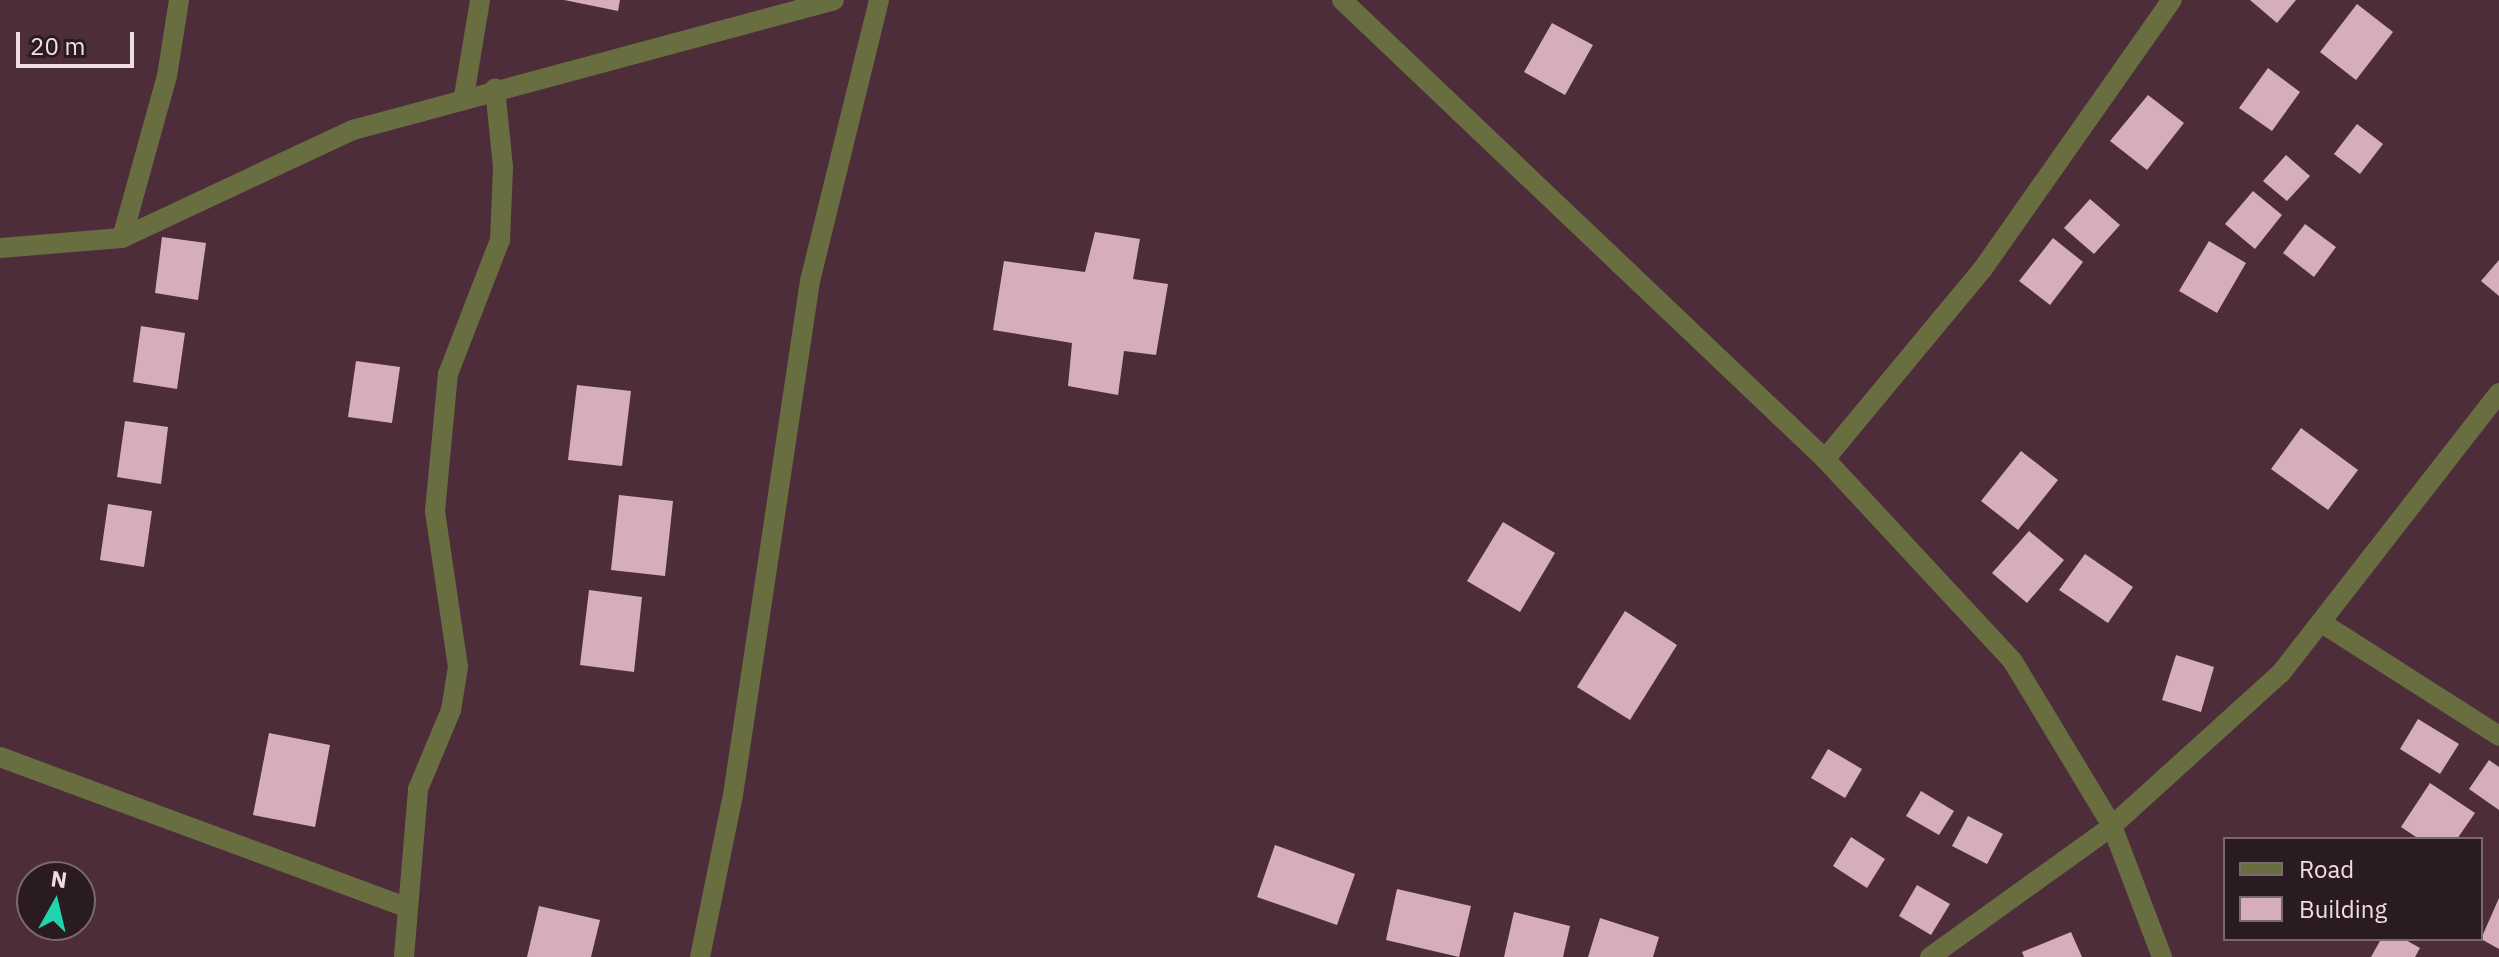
<!DOCTYPE html>
<html>
<head>
<meta charset="utf-8">
<style>
	body { margin:0 }
	#map { position:relative; width:2499px; height:957px; overflow:hidden; background:#4e2d3b; font-family:"IBM Plex Sans",sans-serif }
	div>[style] { position:absolute }
	.building>* { inset:0; background:#d6adbc }
	.minor>* { height:20px; margin:-10px; padding:0 10px; transform-origin:10px; border-radius:10px; background:#696e40 }
	.tertiary>* { height:20px; margin:-10px; padding:0 10px; transform-origin:10px; border-radius:10px; background:#696e40 }
	span { translate:-50% -50%; white-space:nowrap; text-align:center; line-height:1.15; -webkit-text-stroke:8px #2a1b21; paint-order:stroke }
	.legend { position:absolute; left:2223px; top:837px; width:260px; height:104px; box-sizing:border-box; background:#2a1b21; border:2px solid #7a686f; margin:0; padding:10px 14px; list-style:none; font-size:24px; color:#f2dce4 }
	.legend li { display:flex; align-items:center; gap:16px; height:40px }
	.legend b { width:40px; border:2px solid #7a686f }
	.north { position:absolute; left:16px; top:861px; width:80px; height:80px; box-sizing:border-box; background:#2a1b21; border:2px solid #7a686f; border-radius:50%; rotate:8deg; font-size:22px; font-weight:700; line-height:32px; text-align:center; color:#f2dce4 }
	.north::after { content:''; display:block; margin:auto; width:28px; height:36px; background:#1fd5b0; clip-path:polygon(50% 0,100% 100%,50% 72%,0 100%) }
	.scale { position:absolute; left:16px; top:32px; width:118px; height:36px; box-sizing:border-box; border:4px solid #f2dce4; border-top:0; padding-left:10px; font-size:24px; line-height:28px; white-space:nowrap; color:#f2dce4; -webkit-text-stroke:6px #2a1b21; paint-order:stroke }
</style>
</head>
<body>
<div id="map">
	<div class="building">
		<i style="clip-path:polygon(564px 0,620px 0,618px 11px)"></i>
		<i style="clip-path:polygon(2250px 0,2296px 0,2277px 23px)"></i>
		<i style="clip-path:polygon(2357px 4px,2393px 32px,2356px 80px,2320px 52px)"></i>
		<i style="clip-path:polygon(1552px 23px,1593px 45px,1565px 95px,1524px 72px)"></i>
		<i style="clip-path:polygon(2268px 68px,2300px 92px,2272px 131px,2239px 108px)"></i>
		<i style="clip-path:polygon(2148px 95px,2184px 123px,2147px 170px,2110px 141px)"></i>
		<i style="clip-path:polygon(2357px 124px,2383px 144px,2360px 174px,2334px 154px)"></i>
		<i style="clip-path:polygon(2286px 155px,2310px 176px,2287px 201px,2263px 181px)"></i>
		<i style="clip-path:polygon(2253px 191px,2282px 215px,2255px 249px,2225px 224px)"></i>
		<i style="clip-path:polygon(2090px 199px,2120px 225px,2094px 254px,2064px 228px)"></i>
		<i style="clip-path:polygon(2305px 224px,2336px 247px,2314px 277px,2283px 253px)"></i>
		<i style="clip-path:polygon(1095px 232px,1140px 239px,1133px 279px,1168px 284px,1156px 355px,1124px 351px,1118px 395px,1068px 386px,1072px 343px,993px 330px,1004px 261px,1085px 272px)"></i>
		<i style="clip-path:polygon(162px 237px,206px 243px,198px 300px,155px 293px)"></i>
		<i style="clip-path:polygon(2053px 238px,2083px 262px,2050px 305px,2019px 281px)"></i>
		<i style="clip-path:polygon(2209px 241px,2246px 263px,2217px 313px,2179px 291px)"></i>
		<i style="clip-path:polygon(2499px 260px,2499px 296px,2481px 281px)"></i>
		<i style="clip-path:polygon(141px 326px,185px 333px,177px 389px,133px 382px)"></i>
		<i style="clip-path:polygon(356px 361px,400px 367px,392px 423px,348px 417px)"></i>
		<i style="clip-path:polygon(577px 385px,631px 391px,622px 466px,568px 460px)"></i>
		<i style="clip-path:polygon(125px 421px,168px 427px,161px 484px,117px 477px)"></i>
		<i style="clip-path:polygon(2301px 428px,2358px 470px,2328px 510px,2271px 469px)"></i>
		<i style="clip-path:polygon(2021px 451px,2058px 480px,2018px 530px,1981px 501px)"></i>
		<i style="clip-path:polygon(619px 495px,673px 501px,665px 576px,611px 570px)"></i>
		<i style="clip-path:polygon(108px 504px,152px 511px,144px 567px,100px 560px)"></i>
		<i style="clip-path:polygon(1503px 522px,1555px 553px,1520px 612px,1467px 581px)"></i>
		<i style="clip-path:polygon(2029px 531px,2064px 560px,2027px 603px,1992px 573px)"></i>
		<i style="clip-path:polygon(2085px 554px,2133px 587px,2108px 623px,2059px 590px)"></i>
		<i style="clip-path:polygon(589px 590px,642px 597px,634px 672px,580px 665px)"></i>
		<i style="clip-path:polygon(1625px 611px,1677px 645px,1630px 720px,1577px 687px)"></i>
		<i style="clip-path:polygon(2176px 655px,2214px 667px,2201px 712px,2162px 700px)"></i>
		<i style="clip-path:polygon(2418px 719px,2459px 744px,2440px 774px,2400px 749px)"></i>
		<i style="clip-path:polygon(269px 733px,330px 745px,315px 827px,253px 815px)"></i>
		<i style="clip-path:polygon(1828px 749px,1862px 769px,1845px 798px,1811px 778px)"></i>
		<i style="clip-path:polygon(2489px 760px,2499px 767px,2499px 810px,2469px 789px)"></i>
		<i style="clip-path:polygon(2430px 783px,2475px 813px,2457px 839px,2419px 839px,2401px 827px)"></i>
		<i style="clip-path:polygon(1921px 791px,1954px 811px,1939px 835px,1906px 816px)"></i>
		<i style="clip-path:polygon(1968px 816px,2003px 834px,1987px 864px,1952px 846px)"></i>
		<i style="clip-path:polygon(1851px 837px,1885px 859px,1867px 888px,1833px 866px)"></i>
		<i style="clip-path:polygon(1275px 845px,1355px 874px,1337px 925px,1257px 897px)"></i>
		<i style="clip-path:polygon(1917px 885px,1950px 904px,1931px 935px,1899px 916px)"></i>
		<i style="clip-path:polygon(1397px 889px,1471px 906px,1459px 957px,1386px 940px)"></i>
		<i style="clip-path:polygon(2499px 898px,2499px 949px,2481px 939px)"></i>
		<i style="clip-path:polygon(539px 906px,600px 920px,591px 957px,527px 957px)"></i>
		<i style="clip-path:polygon(1514px 912px,1570px 926px,1563px 957px,1504px 957px)"></i>
		<i style="clip-path:polygon(1600px 918px,1659px 937px,1653px 957px,1588px 957px)"></i>
		<i style="clip-path:polygon(2071px 932px,2082px 957px,2024px 957px,2022px 952px)"></i>
		<i style="clip-path:polygon(2381px 939px,2404px 939px,2420px 948px,2415px 957px,2371px 957px)"></i>
	</div>
	<div class="minor">
		<i style="left:464px;top:96px;width:97px;rotate:-80.5deg"></i>
		<i style="left:122px;top:238px;width:168px;rotate:-74.5deg"></i>
		<i style="left:167px;top:76px;width:77px;rotate:-81deg"></i>
		<i style="left:0;top:248px;width:122px;rotate:-4.7deg"></i>
		<i style="left:122px;top:238px;width:255px;rotate:-25.1deg"></i>
		<i style="left:353px;top:130px;width:498px;rotate:-15.1deg"></i>
		<i style="left:1825px;top:459px;width:246px;rotate:-50.3deg"></i>
		<i style="left:1982px;top:270px;width:330px;rotate:-54.9deg"></i>
		<i style="left:2325px;top:625px;width:206px;rotate:32.5deg"></i>
		<i style="left:0;top:757px;width:435px;rotate:20.3deg"></i>
		<i style="left:404px;top:957px;width:169px;rotate:-85.2deg"></i>
		<i style="left:418px;top:789px;width:86px;rotate:-67.3deg"></i>
		<i style="left:451px;top:710px;width:44px;rotate:-80.8deg"></i>
		<i style="left:458px;top:667px;width:158px;rotate:-98.4deg"></i>
		<i style="left:435px;top:511px;width:138px;rotate:-84.6deg"></i>
		<i style="left:448px;top:374px;width:144px;rotate:-68.8deg"></i>
		<i style="left:500px;top:240px;width:73px;rotate:-87.6deg"></i>
		<i style="left:503px;top:167px;width:79px;rotate:-95.8deg"></i>
		<i style="left:700px;top:957px;width:165px;rotate:-78.5deg"></i>
		<i style="left:733px;top:795px;width:520px;rotate:-81.48deg"></i>
		<i style="left:810px;top:281px;width:289px;rotate:-76.2deg"></i>
		<i style="left:1930px;top:957px;width:224px;rotate:-35.7deg"></i>
		<i style="left:2112px;top:826px;width:228px;rotate:-42.2deg"></i>
		<i style="left:2281px;top:673px;width:355px;rotate:-52.1deg"></i>
	</div>
	<div class="tertiary">
		<i style="left:1342px;top:0;width:666px;rotate:43.54deg"></i>
		<i style="left:1825px;top:459px;width:275px;rotate:47.1deg"></i>
		<i style="left:2012px;top:660px;width:194px;rotate:58.9deg"></i>
		<i style="left:2112px;top:826px;width:140px;rotate:69.1deg"></i>
	</div>
	<ul class="legend">
	<li><b style="height:10px;background:#696e40"></b>Road</li>
	<li><b style="height:22px;background:#d6adbc"></b>Building</li>
	</ul>
	<div class="north">N</div>
	<div class="scale">20 m</div>
</div>
</body>
</html>
